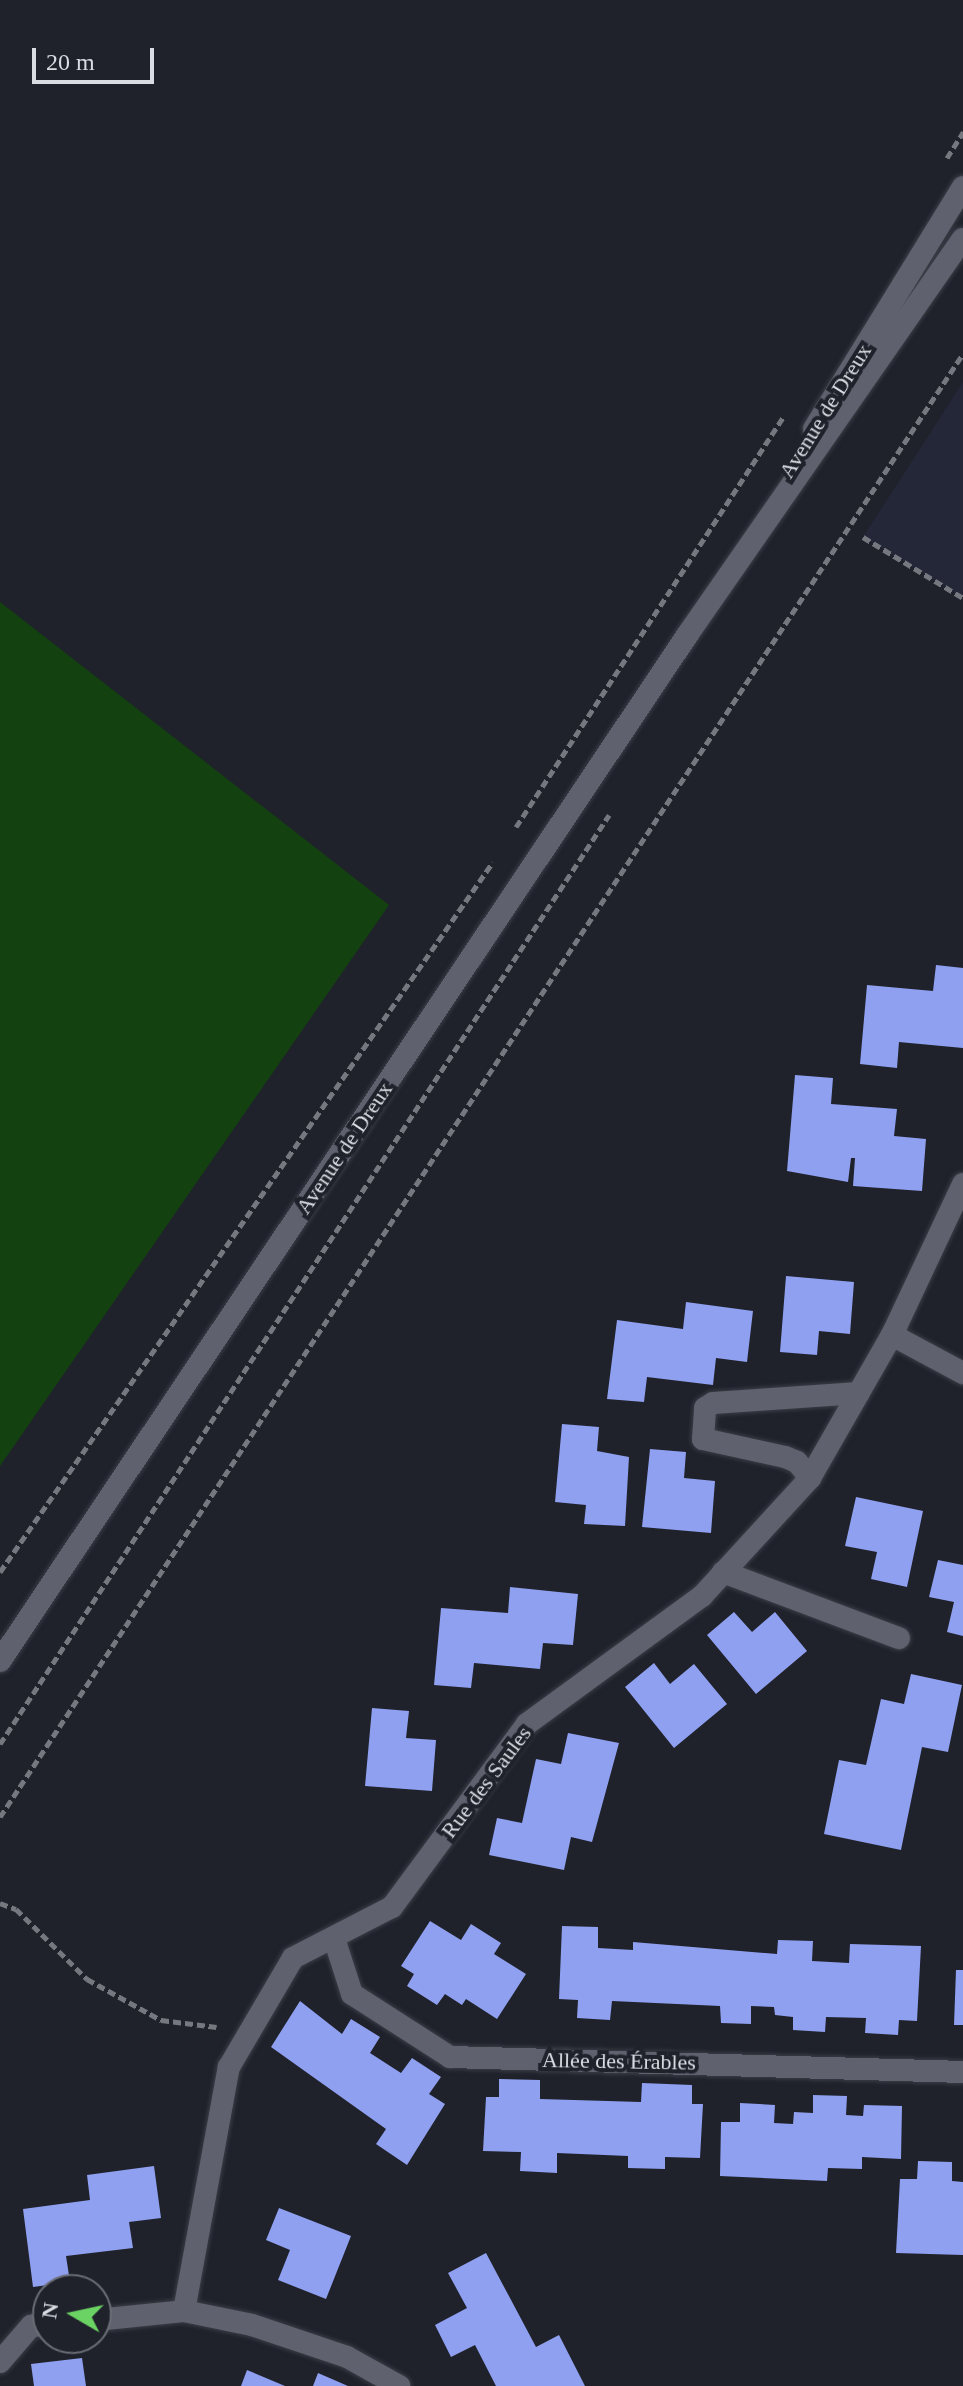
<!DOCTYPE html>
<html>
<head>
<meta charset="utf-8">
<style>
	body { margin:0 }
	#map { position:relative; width:963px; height:2386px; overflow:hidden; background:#1f222b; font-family:"Times New Roman",serif }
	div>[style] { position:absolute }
	.built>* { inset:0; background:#242737 }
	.green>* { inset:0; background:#134210 }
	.building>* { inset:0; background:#90a0f0 }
	.path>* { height:5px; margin-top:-2.5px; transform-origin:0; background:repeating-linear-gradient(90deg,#767880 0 8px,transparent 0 12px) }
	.roads { filter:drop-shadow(0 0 2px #3b3d46) drop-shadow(0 0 2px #3b3d46) }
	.service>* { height:22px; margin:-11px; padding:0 11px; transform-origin:11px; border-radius:11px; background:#5f626e }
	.minor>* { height:22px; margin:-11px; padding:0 11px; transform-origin:11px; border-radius:11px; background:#5f626e }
	.secondary>* { height:22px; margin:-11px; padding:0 11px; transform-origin:11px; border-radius:11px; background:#5f626e }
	span { translate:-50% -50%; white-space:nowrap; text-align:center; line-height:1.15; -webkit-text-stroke:8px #1f222b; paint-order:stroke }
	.street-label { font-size:22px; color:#dadce3 }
	.north { position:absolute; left:32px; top:2274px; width:80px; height:80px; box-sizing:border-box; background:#1f222b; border:2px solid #6a6c75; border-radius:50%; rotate:279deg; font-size:22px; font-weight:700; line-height:32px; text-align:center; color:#dadce3 }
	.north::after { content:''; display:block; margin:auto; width:28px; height:36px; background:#6bd363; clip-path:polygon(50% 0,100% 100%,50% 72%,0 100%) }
	.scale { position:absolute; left:32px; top:48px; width:122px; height:36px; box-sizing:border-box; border:4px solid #dadce3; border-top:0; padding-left:10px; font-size:24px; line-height:28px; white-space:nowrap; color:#dadce3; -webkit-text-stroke:6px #1f222b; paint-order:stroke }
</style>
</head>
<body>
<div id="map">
	<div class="built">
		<i style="clip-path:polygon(963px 382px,963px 598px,863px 537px)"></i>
	</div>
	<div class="green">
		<i style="clip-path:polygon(0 602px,389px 905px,0 1466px)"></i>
	</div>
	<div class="building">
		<i style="clip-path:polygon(936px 965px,963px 968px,963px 1048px,899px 1042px,897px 1068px,860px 1064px,867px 985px,933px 991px)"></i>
		<i style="clip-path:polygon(795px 1075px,833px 1078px,831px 1104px,897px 1109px,894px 1136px,926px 1139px,922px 1191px,853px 1186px,855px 1158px,851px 1158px,848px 1182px,787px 1171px)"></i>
		<i style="clip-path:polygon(786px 1276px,854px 1282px,850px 1334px,819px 1331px,817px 1355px,780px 1352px)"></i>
		<i style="clip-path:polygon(686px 1302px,753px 1311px,747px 1362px,716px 1358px,713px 1385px,647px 1377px,644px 1402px,607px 1399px,617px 1320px,683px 1329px)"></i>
		<i style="clip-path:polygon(562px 1424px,599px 1427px,597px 1451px,629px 1457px,625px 1526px,584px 1524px,586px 1505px,555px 1502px)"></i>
		<i style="clip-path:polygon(650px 1449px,686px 1452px,684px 1478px,715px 1481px,711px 1533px,642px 1527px)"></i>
		<i style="clip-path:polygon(856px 1497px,923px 1511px,907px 1587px,871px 1579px,877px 1552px,845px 1546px)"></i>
		<i style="clip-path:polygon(938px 1560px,963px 1565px,963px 1636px,947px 1632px,954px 1602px,929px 1597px)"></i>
		<i style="clip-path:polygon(510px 1587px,578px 1594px,573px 1645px,543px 1643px,540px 1669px,474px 1663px,471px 1688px,434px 1685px,441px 1608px,508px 1613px)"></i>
		<i style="clip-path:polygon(734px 1612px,752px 1632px,775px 1612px,807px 1651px,756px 1694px,707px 1635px)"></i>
		<i style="clip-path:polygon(654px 1663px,670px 1684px,694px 1664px,727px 1704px,674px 1748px,625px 1687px)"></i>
		<i style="clip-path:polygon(911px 1674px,962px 1685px,948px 1752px,922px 1747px,901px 1850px,824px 1834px,839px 1760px,866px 1765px,881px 1699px,904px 1704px)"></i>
		<i style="clip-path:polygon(372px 1708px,409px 1711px,406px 1738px,436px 1740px,432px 1791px,365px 1786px)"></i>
		<i style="clip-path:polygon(568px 1733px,619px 1743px,592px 1842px,571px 1837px,564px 1870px,489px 1855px,497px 1818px,522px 1823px,536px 1759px,561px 1764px)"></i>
		<i style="clip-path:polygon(430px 1921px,461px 1940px,471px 1924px,501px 1943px,494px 1954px,526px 1974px,497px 2019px,466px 1999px,462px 2005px,445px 1994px,437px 2005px,407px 1986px,414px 1974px,401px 1966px)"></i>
		<i style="clip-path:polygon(562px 1926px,598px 1927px,598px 1948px,633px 1950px,633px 1942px,777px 1954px,778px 1940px,813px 1941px,812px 1961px,849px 1963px,850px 1944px,921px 1946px,917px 2021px,899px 2020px,898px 2035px,865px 2033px,866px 2018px,826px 2017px,825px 2032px,793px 2030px,793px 2017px,775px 2015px,774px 2007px,751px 2006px,751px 2024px,721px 2023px,720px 2006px,612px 2001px,610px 2020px,577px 2018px,578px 2000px,559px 1999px)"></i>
		<i style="clip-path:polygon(956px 1970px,963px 1970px,963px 2025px,954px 2025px)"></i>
		<i style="clip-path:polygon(300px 2001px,342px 2034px,351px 2019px,380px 2037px,370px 2053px,401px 2073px,412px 2058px,441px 2077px,429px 2094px,445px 2104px,407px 2165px,376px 2144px,386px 2129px,271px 2047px)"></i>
		<i style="clip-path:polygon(499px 2079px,540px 2080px,540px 2099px,641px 2102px,642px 2083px,692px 2085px,692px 2104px,703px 2104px,700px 2158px,665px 2157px,665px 2169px,628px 2168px,628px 2156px,557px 2153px,557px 2173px,520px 2171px,521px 2152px,483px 2151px,486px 2097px,499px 2097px)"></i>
		<i style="clip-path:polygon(813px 2095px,847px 2096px,846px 2115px,863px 2116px,864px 2105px,902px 2106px,901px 2159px,862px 2157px,862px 2169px,828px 2168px,827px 2181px,720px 2176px,721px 2122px,740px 2122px,740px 2103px,775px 2105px,774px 2123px,793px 2124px,794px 2112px,813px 2113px)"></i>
		<i style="clip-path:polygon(918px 2161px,952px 2162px,952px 2181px,963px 2182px,963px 2255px,896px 2253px,900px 2179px,917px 2179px)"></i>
		<i style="clip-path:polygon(154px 2166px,161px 2218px,129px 2222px,133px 2248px,66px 2256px,70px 2282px,33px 2287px,23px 2209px,90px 2200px,87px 2175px)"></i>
		<i style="clip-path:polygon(279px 2208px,351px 2236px,326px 2299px,278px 2280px,290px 2250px,266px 2240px)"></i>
		<i style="clip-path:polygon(486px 2253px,536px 2347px,559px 2335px,585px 2386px,496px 2386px,475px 2345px,451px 2357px,435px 2325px,467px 2308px,448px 2273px)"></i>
		<i style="clip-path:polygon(82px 2358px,86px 2386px,34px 2386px,31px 2364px)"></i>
		<i style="clip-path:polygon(247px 2370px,285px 2386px,241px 2386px)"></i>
		<i style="clip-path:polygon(318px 2373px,348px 2386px,313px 2386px)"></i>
	</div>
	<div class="path">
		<i style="left:947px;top:158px;width:31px;rotate:-58deg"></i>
		<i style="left:863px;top:537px;width:117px;rotate:31.4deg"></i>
		<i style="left:516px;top:827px;width:489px;rotate:-56.9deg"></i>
		<i style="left:0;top:1572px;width:864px;rotate:-55.23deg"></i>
		<i style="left:0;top:1744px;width:1111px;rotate:-56.75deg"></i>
		<i style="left:0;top:1817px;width:1751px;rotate:-56.65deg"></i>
		<i style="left:0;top:1903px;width:17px;rotate:21deg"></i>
		<i style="left:16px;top:1909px;width:100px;rotate:44.6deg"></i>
		<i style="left:87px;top:1979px;width:85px;rotate:29deg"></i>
		<i style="left:161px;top:2020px;width:56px;rotate:7.1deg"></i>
	</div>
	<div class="roads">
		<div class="service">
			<i style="left:810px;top:1478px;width:21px;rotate:-129deg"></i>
			<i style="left:797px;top:1462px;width:13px;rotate:-157deg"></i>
			<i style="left:785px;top:1457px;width:84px;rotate:-167.6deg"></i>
			<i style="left:703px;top:1439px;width:31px;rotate:-86deg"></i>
			<i style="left:705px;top:1408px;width:9px;rotate:-32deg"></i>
			<i style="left:713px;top:1403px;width:146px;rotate:-3.9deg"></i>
			<i style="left:723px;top:1572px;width:188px;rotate:20.6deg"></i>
		</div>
		<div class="minor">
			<i style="left:892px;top:1335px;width:81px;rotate:28.2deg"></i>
			<i style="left:334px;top:1938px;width:59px;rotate:72.2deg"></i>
			<i style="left:352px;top:1994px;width:117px;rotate:32.7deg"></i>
			<i style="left:450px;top:2057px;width:513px;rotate:1.67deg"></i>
			<i style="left:184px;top:2311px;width:69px;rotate:11.6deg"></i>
			<i style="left:252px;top:2325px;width:100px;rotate:18.6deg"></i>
			<i style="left:347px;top:2357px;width:60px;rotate:29.1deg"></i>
			<i style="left:96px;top:2320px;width:88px;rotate:-5.8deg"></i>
			<i style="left:184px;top:2311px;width:248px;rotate:-79.6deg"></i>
			<i style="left:229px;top:2067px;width:126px;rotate:-59.6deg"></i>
			<i style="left:293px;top:1958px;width:111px;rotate:-27.3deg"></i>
			<i style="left:392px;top:1907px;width:227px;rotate:-53.6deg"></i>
			<i style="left:527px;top:1724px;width:217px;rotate:-36.2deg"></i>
			<i style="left:702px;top:1596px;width:160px;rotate:-47.5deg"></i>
			<i style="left:810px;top:1478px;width:165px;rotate:-60.2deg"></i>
			<i style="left:892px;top:1335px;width:167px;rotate:-64.8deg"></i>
			<i style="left:0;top:2362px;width:48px;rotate:-49.3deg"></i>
			<i style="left:31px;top:2326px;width:17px;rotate:-3deg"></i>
		</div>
		<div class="secondary">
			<i style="left:814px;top:429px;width:284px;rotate:-58.4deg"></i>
			<i style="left:0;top:1661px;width:1236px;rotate:-56.18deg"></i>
			<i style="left:688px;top:634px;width:481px;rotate:-55.2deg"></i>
		</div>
	</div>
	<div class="street-label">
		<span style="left:825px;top:411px;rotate:-58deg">Avenue de Dreux</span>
		<span style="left:344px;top:1148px;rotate:-56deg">Avenue de Dreux</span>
		<span style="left:486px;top:1782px;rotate:-53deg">Rue des Saules</span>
		<span style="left:619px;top:2061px;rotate:1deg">Allée des Érables</span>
	</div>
	<div class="north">N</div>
	<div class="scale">20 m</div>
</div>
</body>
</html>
